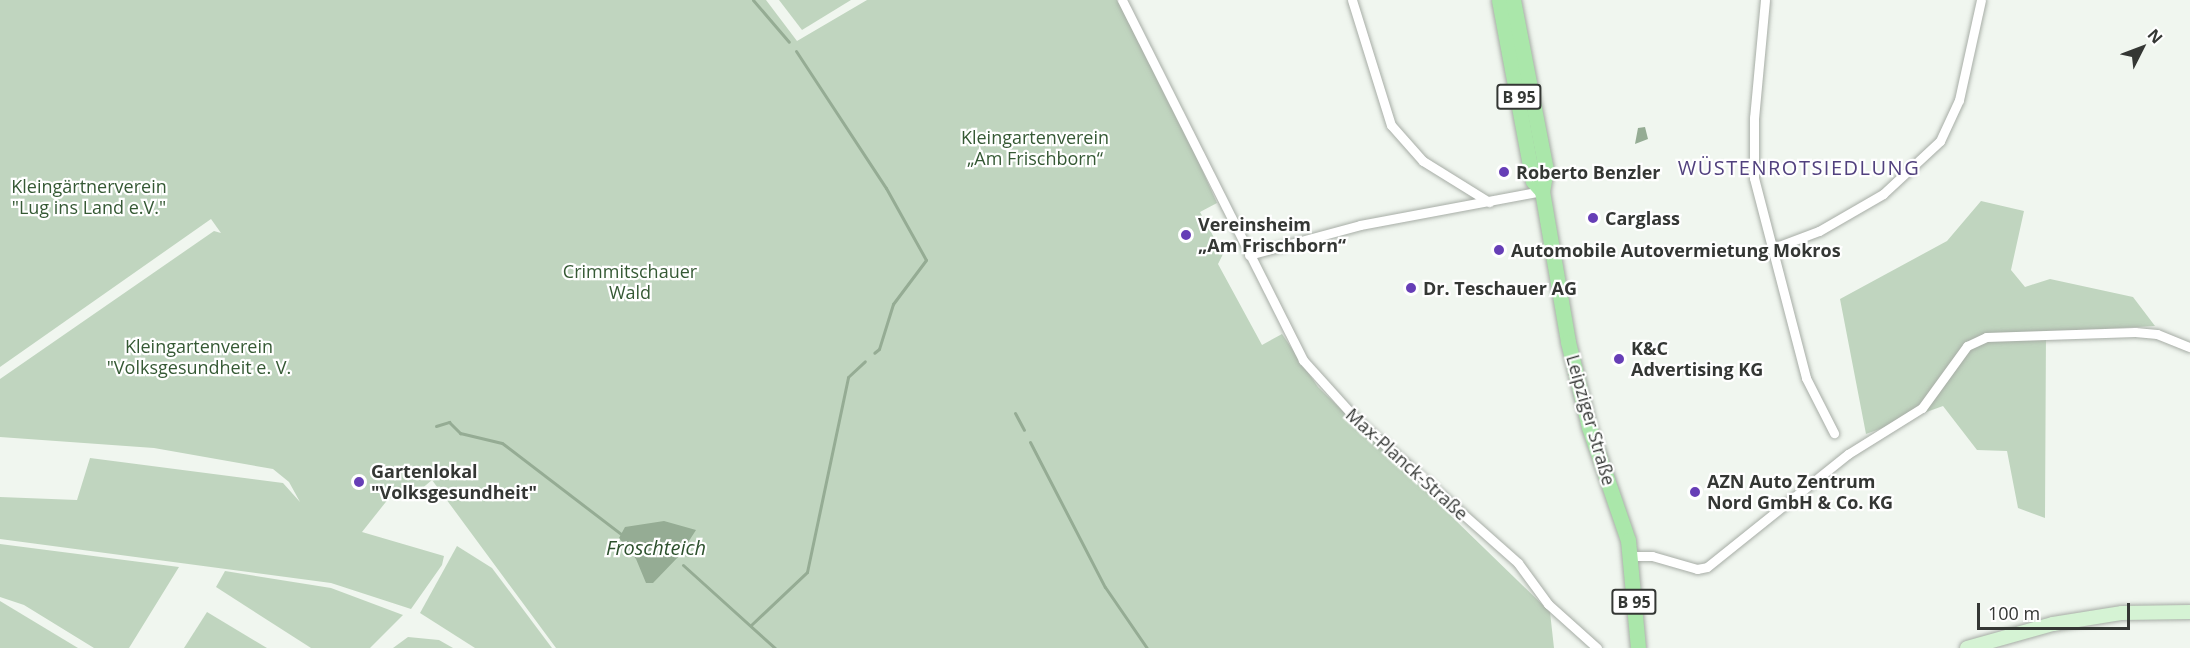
<!DOCTYPE html>
<html>
<head>
<meta charset="utf-8">
<style>
	body { margin:0 }
	#map { position:relative; width:2190px; height:648px; overflow:hidden; background:#f0f6ef; font-family:"Open Sans",sans-serif }
	div>[style] { position:absolute }
	.green>* { inset:0; background:#c0d5bf }
	.water>* { inset:0; background:#95ac94 }
	.stream>* { height:3px; margin:-1.5px; padding:0 1.5px; transform-origin:1.5px; border-radius:1.5px; background:#95ac94 }
	.roads { filter:drop-shadow(0 0 2px #a7ada6) drop-shadow(0 0 2px #a7ada6) }
	.street>* { height:9px; margin:-4.5px; padding:0 4.5px; transform-origin:4.5px; border-radius:4.5px; background:#fff }
	.secondary>* { height:14px; margin:-7px; padding:0 7px; transform-origin:7px; border-radius:7px; background:#d5f3d4 }
	.primary>* { height:15px; margin:-7.5px; padding:0 7.5px; transform-origin:7.5px; border-radius:7.5px; background:#aae7aa }
	.dots>* { width:16px; height:16px; translate:-50% -50%; box-sizing:border-box; border:3px solid #fff; border-radius:50% }
	span { translate:-50% -50%; white-space:nowrap; text-align:center; line-height:1.15; -webkit-text-stroke:4.5px #fff; paint-order:stroke }
	.shield-label span { padding:2px 4px; background:#fff; border:2px solid; border-radius:4px; -webkit-text-stroke-width:0 }
	.shield-label { font-size:16px; color:#343734; font-weight:700 }
	.park-label { font-size:18px; color:#355934 }
	.poi-label { font-size:18px; color:#343734; font-weight:700 }
	.left { translate:0 -50%; text-align:left }
	.street-label { font-size:18px; color:#343734 }
	.neighbourhood-label { font-size:20px; color:#51417e; letter-spacing:1.5px }
	.water-label { font-size:20px; color:#2d512d; font-style:italic }
	.north { position:absolute; left:2112px; top:18px; width:60px; height:60px; -webkit-text-stroke:4px #fff; paint-order:stroke; rotate:48deg; font-size:16px; font-weight:700; line-height:24px; text-align:center; color:#343734 }
	.north::after { content:''; display:block; margin:auto; width:21px; height:27px; background:#343734; clip-path:polygon(50% 0,100% 100%,50% 72%,0 100%) }
	.scale { position:absolute; left:1977px; top:603px; width:153px; height:27px; box-sizing:border-box; border:3px solid #343734; border-top:0; padding-left:8px; font-size:18px; line-height:21px; white-space:nowrap; color:#343734; -webkit-text-stroke:4px #fff; paint-order:stroke }
</style>
</head>
<body>
<div id="map">
	<div class="green">
		<i style="clip-path:polygon(0 0,766px 0,797px 41px,867px 0,1117px 0,1188px 138px,1217px 203px,1200px 212px,1223px 254px,1218px 264px,1262px 345px,1282px 334px,1318px 387px,1550px 612px,1554px 648px,556px 648px,432px 480px,408px 500px,389px 498px,362px 532px,444px 556px,442px 565px,411px 609px,331px 583px,0 539px,0 497px,77px 500px,90px 458px,283px 483px,300px 502px,289px 482px,273px 469px,154px 448px,0 437px,0 379px,214px 231px,221px 233px,211px 219px,0 367px)"></i>
		<i style="clip-path:polygon(779px 0,851px 0,802px 30px)"></i>
		<i style="clip-path:polygon(1981px 201px,2024px 211px,2011px 270px,2025px 287px,2050px 279px,2133px 297px,2155px 326px,2046px 332px,2045px 518px,2018px 508px,2007px 451px,1977px 450px,1943px 406px,1866px 434px,1840px 299px,1947px 241px)"></i>
		<i style="clip-path:polygon(0 544px,179px 567px,129px 648px,94px 648px,24px 605px,0 597px)"></i>
		<i style="clip-path:polygon(457px 546px,492px 568px,552px 648px,475px 648px,420px 613px)"></i>
		<i style="clip-path:polygon(225px 571px,331px 588px,403px 615px,370px 648px,311px 648px,216px 587px)"></i>
		<i style="clip-path:polygon(0 601px,78px 648px,0 648px)"></i>
		<i style="clip-path:polygon(207px 612px,267px 648px,184px 648px)"></i>
		<i style="clip-path:polygon(408px 637px,439px 640px,453px 648px,393px 648px)"></i>
	</div>
	<div class="water">
		<i style="clip-path:polygon(1645px 127px,1648px 139px,1635px 144px,1638px 128px)"></i>
		<i style="clip-path:polygon(664px 521px,696px 530px,680px 555px,653px 583px,646px 583px,636px 559px,619px 538px,625px 527px)"></i>
	</div>
	<div class="stream">
		<i style="left:753px;top:0;width:55px;rotate:49.4deg"></i>
		<i style="left:796px;top:51px;width:164px;rotate:56.7deg"></i>
		<i style="left:886px;top:188px;width:82px;rotate:60.9deg"></i>
		<i style="left:926px;top:260px;width:55px;rotate:126.9deg"></i>
		<i style="left:893px;top:304px;width:47px;rotate:107.3deg"></i>
		<i style="left:879px;top:349px;width:6px;rotate:141deg"></i>
		<i style="left:1015px;top:413px;width:19px;rotate:62deg"></i>
		<i style="left:436px;top:426px;width:14px;rotate:-17deg"></i>
		<i style="left:449px;top:422px;width:16px;rotate:45deg"></i>
		<i style="left:460px;top:433px;width:43px;rotate:13.4deg"></i>
		<i style="left:502px;top:443px;width:150px;rotate:37.4deg"></i>
		<i style="left:1030px;top:442px;width:163px;rotate:62.7deg"></i>
		<i style="left:1105px;top:587px;width:74px;rotate:55.5deg"></i>
		<i style="left:683px;top:565px;width:124px;rotate:42.1deg"></i>
		<i style="left:751px;top:625px;width:77px;rotate:-43.4deg"></i>
		<i style="left:807px;top:572px;width:199px;rotate:-78.1deg"></i>
		<i style="left:848px;top:377px;width:23px;rotate:-43deg"></i>
	</div>
	<div class="roads">
		<div class="street">
			<i style="left:1122px;top:0;width:403px;rotate:63.3deg"></i>
			<i style="left:1303px;top:360px;width:81px;rotate:48deg"></i>
			<i style="left:1357px;top:420px;width:215px;rotate:41.6deg"></i>
			<i style="left:1518px;top:563px;width:51px;rotate:53.8deg"></i>
			<i style="left:1548px;top:604px;width:66px;rotate:41.9deg"></i>
			<i style="left:1352px;top:0;width:131px;rotate:72.7deg"></i>
			<i style="left:1391px;top:125px;width:48px;rotate:48.4deg"></i>
			<i style="left:1423px;top:161px;width:78px;rotate:31.8deg"></i>
			<i style="left:1765px;top:0;width:119px;rotate:95.3deg"></i>
			<i style="left:1754px;top:118px;width:60px;rotate:90deg"></i>
			<i style="left:1754px;top:178px;width:207px;rotate:75.4deg"></i>
			<i style="left:1806px;top:378px;width:62px;rotate:63deg"></i>
			<i style="left:1771px;top:249px;width:51px;rotate:-20.6deg"></i>
			<i style="left:1819px;top:231px;width:74px;rotate:-30deg"></i>
			<i style="left:1883px;top:194px;width:78px;rotate:-42.9deg"></i>
			<i style="left:1940px;top:141px;width:45px;rotate:-65.1deg"></i>
			<i style="left:1959px;top:100px;width:102px;rotate:-77.6deg"></i>
			<i style="left:1249px;top:255px;width:115px;rotate:-15.1deg"></i>
			<i style="left:1360px;top:225px;width:185px;rotate:-10.6deg"></i>
			<i style="left:1631px;top:556px;width:21px"></i>
			<i style="left:1652px;top:556px;width:47px;rotate:16.1deg"></i>
			<i style="left:1697px;top:569px;width:10px;rotate:-11deg"></i>
			<i style="left:1707px;top:567px;width:181px;rotate:-38.7deg"></i>
			<i style="left:1848px;top:454px;width:87px;rotate:-31.9deg"></i>
			<i style="left:1922px;top:408px;width:77px;rotate:-54deg"></i>
			<i style="left:1967px;top:346px;width:21px;rotate:-25deg"></i>
			<i style="left:1986px;top:337px;width:149px;rotate:-1.9deg"></i>
			<i style="left:2135px;top:332px;width:22px;rotate:5deg"></i>
			<i style="left:2157px;top:334px;width:35px;rotate:22deg"></i>
		</div>
		<div class="secondary">
			<i style="left:1967px;top:648px;width:89px;rotate:-15.6deg"></i>
			<i style="left:2053px;top:624px;width:70px;rotate:-9.1deg"></i>
			<i style="left:2122px;top:613px;width:68px;rotate:-0.8deg"></i>
		</div>
		<div class="primary">
			<i style="left:1499px;top:0;width:184px;rotate:79.4deg"></i>
			<i style="left:1533px;top:181px;width:13px;rotate:48deg"></i>
			<i style="left:1513px;top:0;width:172px;rotate:79deg"></i>
			<i style="left:1546px;top:169px;width:22px;rotate:100deg"></i>
			<i style="left:1542px;top:191px;width:153px;rotate:80.2deg"></i>
			<i style="left:1568px;top:342px;width:88px;rotate:76.1deg"></i>
			<i style="left:1589px;top:427px;width:120px;rotate:71deg"></i>
			<i style="left:1628px;top:540px;width:108px;rotate:84.7deg"></i>
		</div>
	</div>
	<div class="dots">
		<i style="left:1504px;top:172px;background:#663eb6"></i>
		<i style="left:1593px;top:218px;background:#663eb6"></i>
		<i style="left:1186px;top:235px;background:#663eb6"></i>
		<i style="left:1499px;top:250px;background:#663eb6"></i>
		<i style="left:1411px;top:288px;background:#663eb6"></i>
		<i style="left:1619px;top:359px;background:#663eb6"></i>
		<i style="left:359px;top:482px;background:#663eb6"></i>
		<i style="left:1695px;top:492px;background:#663eb6"></i>
	</div>
	<div class="shield-label">
		<span style="left:1519px;top:97px">B 95</span>
		<span style="left:1634px;top:602px">B 95</span>
	</div>
	<div class="park-label">
		<span style="left:1035px;top:148px">Kleingartenverein<br>„Am Frischborn“</span>
		<span style="left:89px;top:197px">Kleingärtnerverein<br>"Lug ins Land e.V."</span>
		<span style="left:630px;top:282px">Crimmitschauer<br>Wald</span>
		<span style="left:199px;top:357px">Kleingartenverein<br>"Volksgesundheit e. V.</span>
	</div>
	<div class="poi-label">
		<span class="left" style="left:1516px;top:172px">Roberto Benzler</span>
		<span class="left" style="left:1605px;top:218px">Carglass</span>
		<span class="left" style="left:1198px;top:235px">Vereinsheim<br>„Am Frischborn“</span>
		<span class="left" style="left:1511px;top:250px">Automobile Autovermietung Mokros</span>
		<span class="left" style="left:1423px;top:288px">Dr. Teschauer AG</span>
		<span class="left" style="left:1631px;top:359px">K&amp;C<br>Advertising KG</span>
		<span class="left" style="left:371px;top:482px">Gartenlokal<br>"Volksgesundheit"</span>
		<span class="left" style="left:1707px;top:492px">AZN Auto Zentrum<br>Nord GmbH &amp; Co. KG</span>
	</div>
	<div class="street-label">
		<span style="left:1591px;top:420px;rotate:74deg">Leipziger Straße</span>
		<span style="left:1407px;top:464px;rotate:42deg">Max-Planck-Straße</span>
	</div>
	<div class="neighbourhood-label">
		<span style="left:1799px;top:167px">WÜSTENROTSIEDLUNG</span>
	</div>
	<div class="water-label">
		<span style="left:656px;top:547px">Froschteich</span>
	</div>
	<div class="north">N</div>
	<div class="scale">100 m</div>
</div>
</body>
</html>
